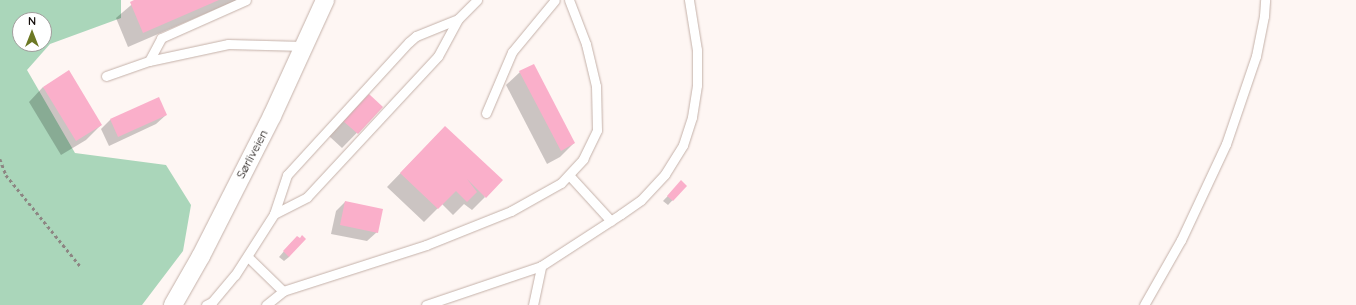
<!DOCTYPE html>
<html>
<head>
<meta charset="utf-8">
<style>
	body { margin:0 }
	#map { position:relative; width:1356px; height:305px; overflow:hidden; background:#fef6f3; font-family:Quicksand,sans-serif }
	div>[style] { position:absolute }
	.green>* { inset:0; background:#aad6ba }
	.shadow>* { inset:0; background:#0003 }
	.building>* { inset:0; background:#faafca }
	.path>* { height:2.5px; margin-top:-1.25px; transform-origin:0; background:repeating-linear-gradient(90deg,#8d8683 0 3px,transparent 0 6px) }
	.roads { filter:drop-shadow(0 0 1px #c4b1a9) drop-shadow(0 0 1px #c4b1a9) }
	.lane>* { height:9px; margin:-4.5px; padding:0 4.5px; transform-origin:4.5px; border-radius:4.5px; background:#fff }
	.street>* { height:18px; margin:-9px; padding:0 9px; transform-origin:9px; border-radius:9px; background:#fff }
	span { translate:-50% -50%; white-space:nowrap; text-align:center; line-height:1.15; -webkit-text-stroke:3px #fff; paint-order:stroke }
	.street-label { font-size:12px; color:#130d0a }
	.north { position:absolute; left:12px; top:12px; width:40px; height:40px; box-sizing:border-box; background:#fff; border:1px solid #a19e9d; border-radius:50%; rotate:0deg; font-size:11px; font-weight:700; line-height:16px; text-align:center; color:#130d0a }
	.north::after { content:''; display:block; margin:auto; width:14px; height:18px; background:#6c7824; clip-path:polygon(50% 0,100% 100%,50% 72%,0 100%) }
</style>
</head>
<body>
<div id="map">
	<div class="green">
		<i style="clip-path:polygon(evenodd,0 0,121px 0,121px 18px,50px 44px,27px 70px,75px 153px,166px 165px,191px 205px,183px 251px,142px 305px,0 305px,0 0,20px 20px,44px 20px,44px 44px,20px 44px,20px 20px)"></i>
	</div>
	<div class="shadow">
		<i style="clip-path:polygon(137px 0,237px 0,128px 47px,116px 18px)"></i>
		<i style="clip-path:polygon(520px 72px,574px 143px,560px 157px,547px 164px,506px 85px)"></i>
		<i style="clip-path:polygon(43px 87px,101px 125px,86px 140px,61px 155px,29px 102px)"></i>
		<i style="clip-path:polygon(382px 107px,342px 148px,329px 136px,354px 110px)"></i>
		<i style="clip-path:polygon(166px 115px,156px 124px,109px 146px,101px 129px,110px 120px)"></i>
		<i style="clip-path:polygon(445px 127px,485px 197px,472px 210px,464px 204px,453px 215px,442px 204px,424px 222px,387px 187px)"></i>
		<i style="clip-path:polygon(681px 182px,686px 186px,668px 205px,663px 201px)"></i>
		<i style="clip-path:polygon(345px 202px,377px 232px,367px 241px,331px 234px,336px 211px)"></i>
		<i style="clip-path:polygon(292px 242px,289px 257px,284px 261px,279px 257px)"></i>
	</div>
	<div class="building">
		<i style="clip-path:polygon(134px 0,219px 0,143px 33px,130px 2px)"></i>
		<i style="clip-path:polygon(534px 64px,575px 143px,561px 151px,519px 71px)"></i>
		<i style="clip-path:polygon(69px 70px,102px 125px,76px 141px,43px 87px)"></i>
		<i style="clip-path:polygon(369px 94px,383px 107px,358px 134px,343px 121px)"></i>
		<i style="clip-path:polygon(159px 97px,167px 115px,118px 137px,110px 119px)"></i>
		<i style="clip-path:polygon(445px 126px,503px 180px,486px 198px,467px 179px,477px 192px,467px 202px,456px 191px,438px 209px,400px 173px)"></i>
		<i style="clip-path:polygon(681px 180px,687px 186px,673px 201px,667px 196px)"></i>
		<i style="clip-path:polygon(345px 201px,383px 209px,378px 233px,340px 225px)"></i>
		<i style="clip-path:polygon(302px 235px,306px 239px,289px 257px,283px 251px,297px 236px,300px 238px)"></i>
	</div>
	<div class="path">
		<i style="left:0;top:159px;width:17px;rotate:69deg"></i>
		<i style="left:6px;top:175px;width:119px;rotate:50.8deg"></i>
	</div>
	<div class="roads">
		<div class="lane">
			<i style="left:149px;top:61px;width:26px;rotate:-62deg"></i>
			<i style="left:161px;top:38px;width:93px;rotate:-24.1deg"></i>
			<i style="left:106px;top:76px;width:46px;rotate:-19.2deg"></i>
			<i style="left:149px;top:61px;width:81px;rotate:-12.1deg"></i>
			<i style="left:228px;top:44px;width:75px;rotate:1.5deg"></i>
			<i style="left:486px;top:113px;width:66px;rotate:-66.9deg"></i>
			<i style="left:512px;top:52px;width:67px;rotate:-50.4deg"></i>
			<i style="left:569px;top:175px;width:62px;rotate:47.6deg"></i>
			<i style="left:274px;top:214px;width:41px;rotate:-71.6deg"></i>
			<i style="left:287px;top:175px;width:180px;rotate:-47.5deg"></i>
			<i style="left:409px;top:42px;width:9px;rotate:-41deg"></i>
			<i style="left:416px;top:36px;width:45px;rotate:-22deg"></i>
			<i style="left:458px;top:19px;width:27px;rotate:-45deg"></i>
			<i style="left:248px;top:257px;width:49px;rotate:44.2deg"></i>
			<i style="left:206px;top:305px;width:7px;rotate:-27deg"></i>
			<i style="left:212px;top:302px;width:35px;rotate:-50deg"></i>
			<i style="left:235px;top:275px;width:72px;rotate:-57.4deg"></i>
			<i style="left:274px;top:214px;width:37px;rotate:-27deg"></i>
			<i style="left:307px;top:197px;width:192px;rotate:-47.1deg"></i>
			<i style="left:438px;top:56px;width:42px;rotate:-61.6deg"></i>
			<i style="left:266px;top:305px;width:22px;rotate:-39deg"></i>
			<i style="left:283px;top:291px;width:150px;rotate:-17.8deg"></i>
			<i style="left:426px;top:245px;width:92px;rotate:-21.8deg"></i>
			<i style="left:511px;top:211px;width:57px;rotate:-29.2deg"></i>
			<i style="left:561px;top:183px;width:33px;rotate:-47deg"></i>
			<i style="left:583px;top:159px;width:32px;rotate:-64deg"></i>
			<i style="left:597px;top:130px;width:44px;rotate:-91.3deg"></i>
			<i style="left:596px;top:86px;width:43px;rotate:-103.4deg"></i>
			<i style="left:586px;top:44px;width:47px;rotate:-111.1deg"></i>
			<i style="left:426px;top:305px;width:121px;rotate:-18.7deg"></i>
			<i style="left:541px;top:266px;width:95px;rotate:-33deg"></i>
			<i style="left:621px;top:214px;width:24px;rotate:-35deg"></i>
			<i style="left:641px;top:200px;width:35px;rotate:-47deg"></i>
			<i style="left:665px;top:174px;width:34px;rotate:-58deg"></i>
			<i style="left:683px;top:145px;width:29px;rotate:-72deg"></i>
			<i style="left:692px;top:117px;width:32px;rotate:-81deg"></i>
			<i style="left:697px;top:85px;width:35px;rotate:-90deg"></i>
			<i style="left:697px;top:50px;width:51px;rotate:-99.1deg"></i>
			<i style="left:533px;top:305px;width:40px;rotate:-78deg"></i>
			<i style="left:1144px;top:305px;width:75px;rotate:-60.4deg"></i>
			<i style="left:1181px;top:240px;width:106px;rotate:-64.9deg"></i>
			<i style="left:1226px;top:144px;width:93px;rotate:-71.2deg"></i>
			<i style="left:1256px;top:56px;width:41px;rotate:-78.7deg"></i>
			<i style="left:1264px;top:16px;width:16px;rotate:-86deg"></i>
		</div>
		<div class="street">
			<i style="left:173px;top:305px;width:56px;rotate:-60.3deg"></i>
			<i style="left:201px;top:256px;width:157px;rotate:-63.1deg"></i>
			<i style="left:272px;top:116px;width:128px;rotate:-65.4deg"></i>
		</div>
	</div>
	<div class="street-label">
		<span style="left:252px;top:154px;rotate:-62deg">Sørliveien</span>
	</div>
	<div class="north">N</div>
</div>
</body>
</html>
